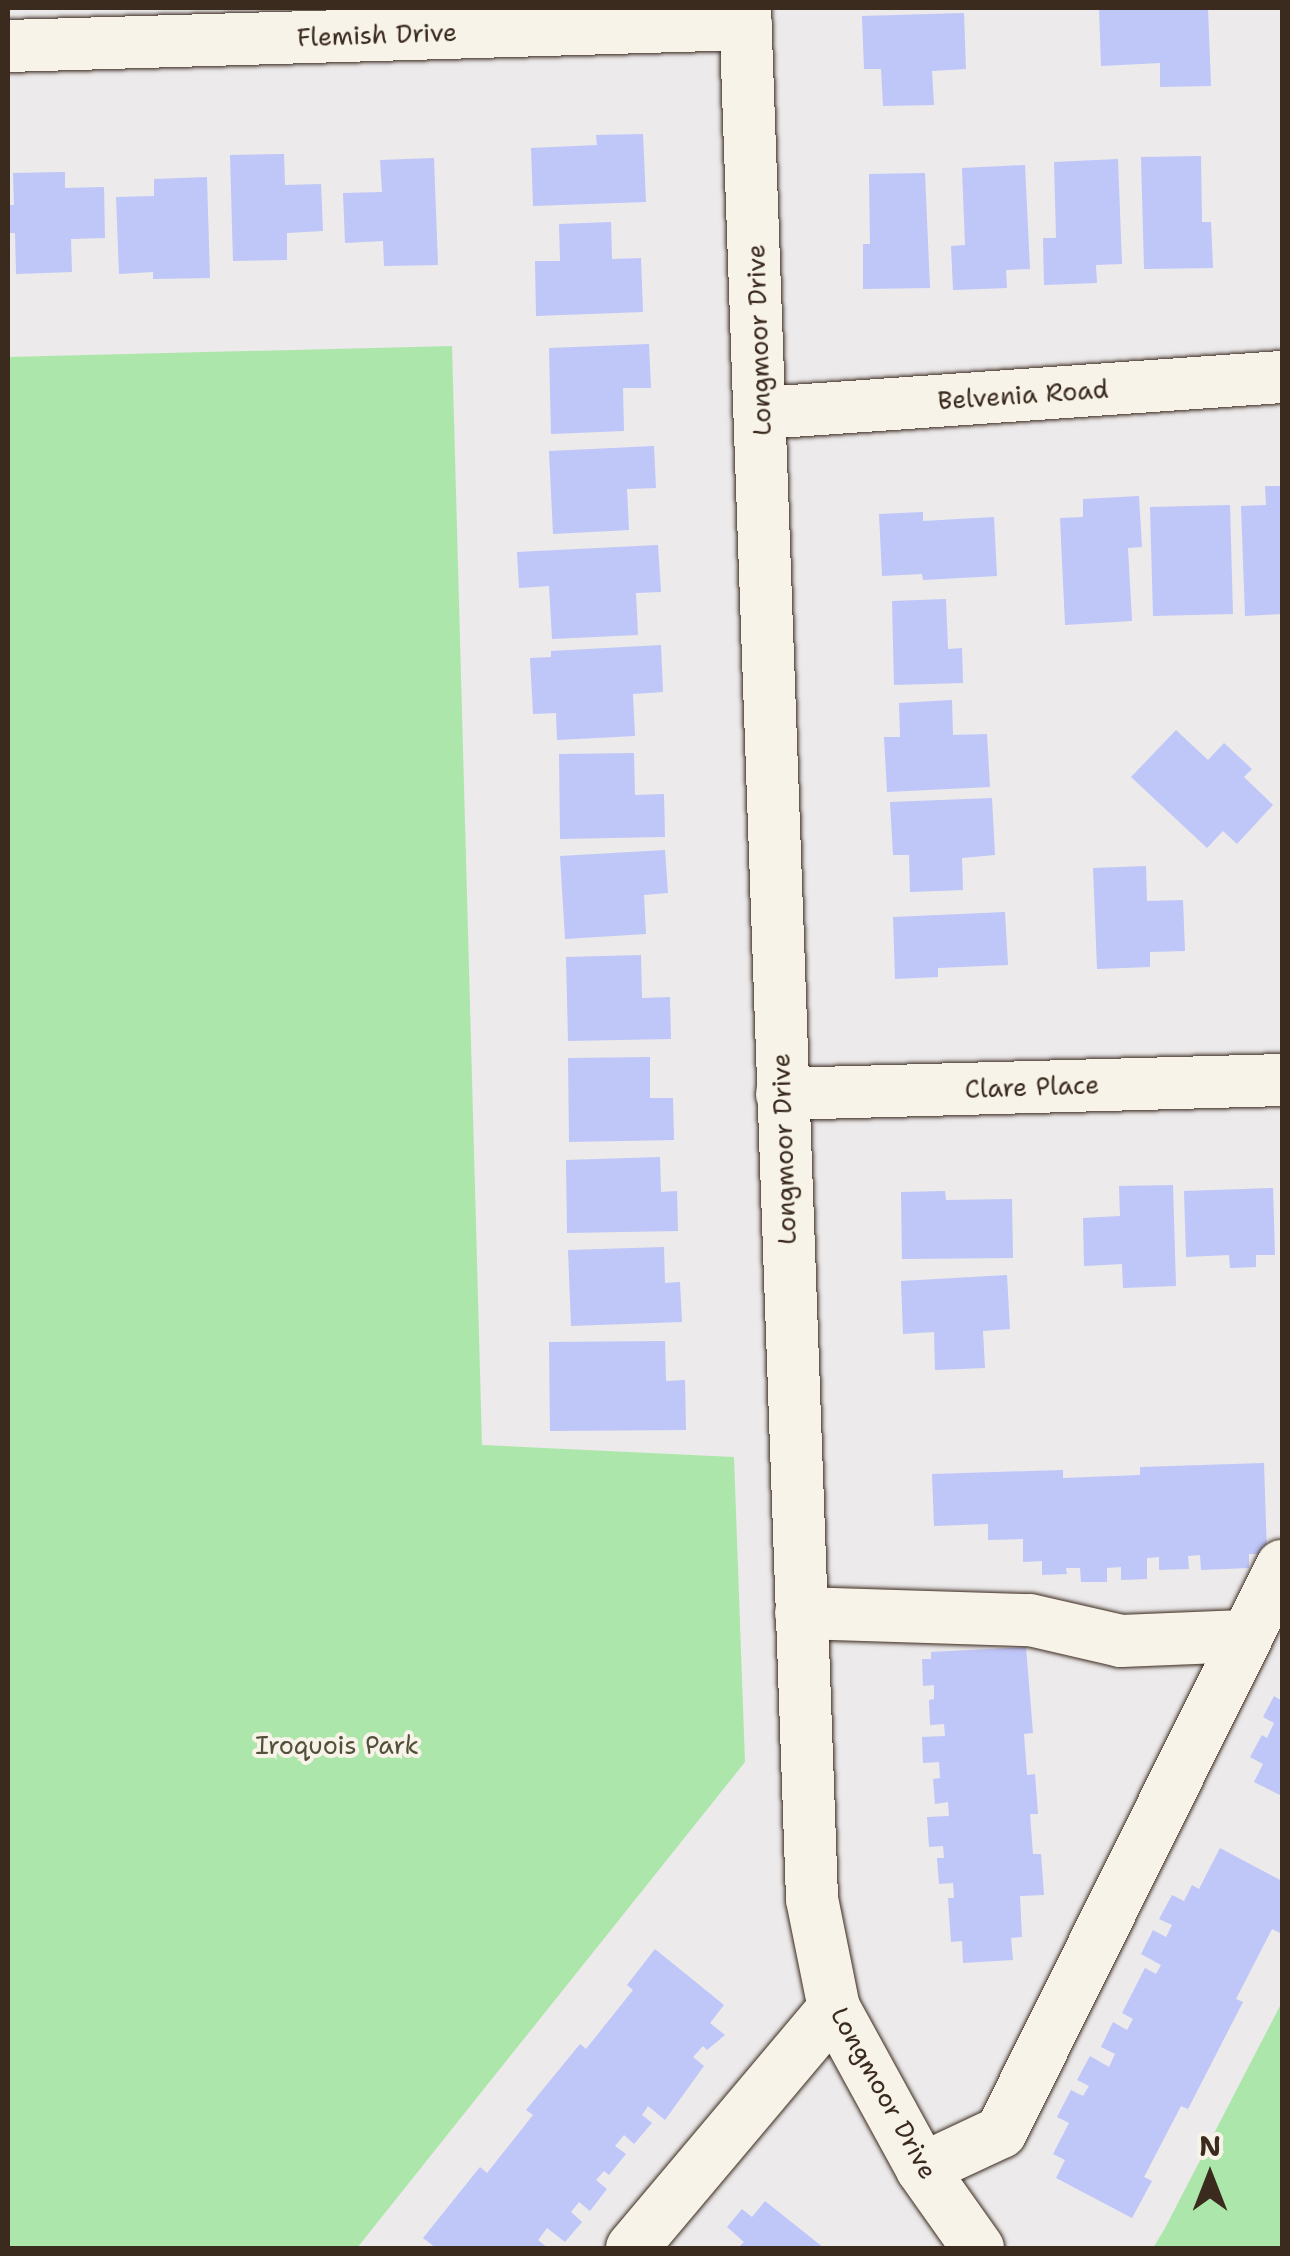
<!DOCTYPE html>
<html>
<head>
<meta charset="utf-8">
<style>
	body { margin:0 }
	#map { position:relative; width:1290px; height:2256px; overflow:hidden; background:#eceaeb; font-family:"Shantell Sans",sans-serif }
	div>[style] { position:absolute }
	.green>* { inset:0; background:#ade6aa }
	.building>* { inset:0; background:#bfc6f8 }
	.roads { filter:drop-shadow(0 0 2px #3b2a1e) drop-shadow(0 0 2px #3b2a1e) }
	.minor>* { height:52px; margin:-26px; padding:0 26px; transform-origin:26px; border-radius:26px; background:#f7f3e8 }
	span { translate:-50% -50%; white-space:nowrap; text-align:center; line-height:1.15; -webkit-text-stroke:8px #f7f3e8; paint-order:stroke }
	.street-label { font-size:25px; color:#3b2a1e }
	.park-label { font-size:25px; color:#52503a }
	.frame { position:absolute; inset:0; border:10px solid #3b2a1e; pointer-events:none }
	.north { position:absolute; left:1160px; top:2126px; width:100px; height:100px; -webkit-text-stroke:8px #f7f3e8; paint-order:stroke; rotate:0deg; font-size:28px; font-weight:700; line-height:40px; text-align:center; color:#3b2a1e }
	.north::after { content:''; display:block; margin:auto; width:35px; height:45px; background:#3b2a1e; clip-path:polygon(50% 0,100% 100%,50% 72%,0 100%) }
</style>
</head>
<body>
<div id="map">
	<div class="green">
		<i style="clip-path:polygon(452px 346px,482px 1445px,734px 1457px,745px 1762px,357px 2248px,8px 2248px,8px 357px)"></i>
		<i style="clip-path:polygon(1282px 2002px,1282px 2248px,1153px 2248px,1164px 2230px)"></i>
	</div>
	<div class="building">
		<i style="clip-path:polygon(1099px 8px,1208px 8px,1211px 86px,1160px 87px,1160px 63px,1101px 66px)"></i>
		<i style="clip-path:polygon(964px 13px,966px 69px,932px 71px,934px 105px,883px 106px,881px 69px,864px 69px,862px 16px)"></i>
		<i style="clip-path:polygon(643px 134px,646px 202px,533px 206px,531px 148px,597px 145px,596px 135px)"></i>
		<i style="clip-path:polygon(284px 154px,285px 185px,321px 184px,323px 231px,287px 233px,287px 260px,233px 261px,230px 155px)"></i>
		<i style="clip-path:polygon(1201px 156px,1202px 222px,1211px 222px,1213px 268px,1144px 269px,1141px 157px)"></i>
		<i style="clip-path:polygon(434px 158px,438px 265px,384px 266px,383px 241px,345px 243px,343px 193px,382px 192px,380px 160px)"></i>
		<i style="clip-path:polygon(1118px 159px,1122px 264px,1096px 265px,1097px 283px,1044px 285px,1043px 238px,1056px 238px,1054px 162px)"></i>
		<i style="clip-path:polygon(1025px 165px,1030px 269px,1006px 270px,1007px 288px,953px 290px,951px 246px,965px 245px,962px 168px)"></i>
		<i style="clip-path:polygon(65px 172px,65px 188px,104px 187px,105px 238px,71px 239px,72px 272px,16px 274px,15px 233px,8px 233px,8px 205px,14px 205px,13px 173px)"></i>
		<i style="clip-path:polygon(925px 173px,930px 288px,863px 289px,863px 244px,870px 244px,869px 174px)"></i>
		<i style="clip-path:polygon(207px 177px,210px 278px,153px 279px,153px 272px,119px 274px,116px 197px,154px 196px,154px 179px)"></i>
		<i style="clip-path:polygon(611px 222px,612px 259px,641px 258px,643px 312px,536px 316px,535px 261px,560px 261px,559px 224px)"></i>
		<i style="clip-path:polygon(649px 344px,651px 388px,623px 388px,624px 431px,551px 434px,549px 348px)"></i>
		<i style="clip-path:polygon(654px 446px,656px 488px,627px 489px,629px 530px,553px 534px,549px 451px)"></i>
		<i style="clip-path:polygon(1265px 486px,1282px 486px,1282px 614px,1245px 616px,1241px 506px,1266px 505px)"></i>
		<i style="clip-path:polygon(1139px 496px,1142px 547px,1128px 548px,1132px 621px,1065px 625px,1060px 518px,1083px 517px,1083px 499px)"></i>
		<i style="clip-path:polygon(1230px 505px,1233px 614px,1153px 616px,1150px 507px)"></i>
		<i style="clip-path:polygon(923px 512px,923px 521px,994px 517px,997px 576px,923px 580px,922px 574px,882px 576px,879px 514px)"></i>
		<i style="clip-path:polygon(658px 545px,661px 592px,636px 593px,638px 635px,552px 639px,549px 586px,519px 588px,517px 552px)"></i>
		<i style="clip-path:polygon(946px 599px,948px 649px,962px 648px,963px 683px,894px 685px,892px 601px)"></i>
		<i style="clip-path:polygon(661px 645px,663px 692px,633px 694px,635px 736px,557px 740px,556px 713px,533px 714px,530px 658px,551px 657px,551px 651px)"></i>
		<i style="clip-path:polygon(952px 700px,953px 735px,987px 734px,990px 787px,887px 792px,884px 737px,900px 737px,899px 703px)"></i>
		<i style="clip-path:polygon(1176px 730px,1208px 760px,1224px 743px,1252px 769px,1244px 777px,1273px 805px,1237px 844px,1223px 831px,1207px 848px,1131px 777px)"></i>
		<i style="clip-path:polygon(634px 753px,635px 795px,664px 794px,665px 837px,560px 839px,559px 754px)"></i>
		<i style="clip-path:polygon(992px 798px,995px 855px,962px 858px,963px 890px,910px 892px,909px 855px,893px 855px,890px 802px)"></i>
		<i style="clip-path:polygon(665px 850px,668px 893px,644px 895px,646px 934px,565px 939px,560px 856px)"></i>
		<i style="clip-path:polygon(1146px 866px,1147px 901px,1183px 900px,1185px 951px,1150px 952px,1150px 967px,1097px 969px,1093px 868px)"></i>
		<i style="clip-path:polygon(1005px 912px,1008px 965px,938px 968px,938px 977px,895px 979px,893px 917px)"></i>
		<i style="clip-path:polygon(641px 955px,642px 998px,670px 997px,671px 1039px,568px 1041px,566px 957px)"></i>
		<i style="clip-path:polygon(650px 1057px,650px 1098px,673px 1098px,674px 1140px,569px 1142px,568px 1058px)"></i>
		<i style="clip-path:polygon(660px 1157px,661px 1192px,677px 1191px,678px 1231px,567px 1233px,566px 1160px)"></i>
		<i style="clip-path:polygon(1173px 1185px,1176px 1286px,1123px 1288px,1122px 1264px,1084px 1266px,1083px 1218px,1120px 1216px,1119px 1186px)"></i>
		<i style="clip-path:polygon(1273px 1188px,1275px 1255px,1256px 1255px,1256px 1267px,1230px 1268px,1229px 1255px,1186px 1257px,1184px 1191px)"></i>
		<i style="clip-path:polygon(945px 1191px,946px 1200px,1012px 1199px,1013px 1258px,902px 1259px,901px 1192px)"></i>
		<i style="clip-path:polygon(664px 1247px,665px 1283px,680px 1282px,682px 1322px,571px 1326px,568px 1250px)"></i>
		<i style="clip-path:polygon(1007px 1275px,1010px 1329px,983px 1331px,985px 1368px,935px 1370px,934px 1332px,903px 1334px,901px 1281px)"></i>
		<i style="clip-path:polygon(665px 1341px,666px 1381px,685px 1380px,686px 1430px,550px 1431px,549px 1342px)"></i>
		<i style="clip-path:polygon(1264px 1463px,1267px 1554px,1249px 1554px,1249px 1568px,1201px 1570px,1200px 1555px,1188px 1556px,1189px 1569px,1159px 1570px,1159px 1557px,1147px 1558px,1147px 1579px,1121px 1580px,1121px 1567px,1107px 1568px,1107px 1582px,1081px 1582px,1080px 1568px,1066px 1568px,1067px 1574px,1042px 1575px,1042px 1561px,1023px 1562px,1023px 1539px,988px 1540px,988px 1524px,934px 1526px,932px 1474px,1063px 1470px,1063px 1478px,1140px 1475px,1140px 1467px)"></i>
		<i style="clip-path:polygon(1026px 1647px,1033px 1733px,1024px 1734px,1027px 1775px,1035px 1774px,1038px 1814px,1030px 1814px,1033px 1854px,1041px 1854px,1044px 1895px,1020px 1896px,1022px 1937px,1011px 1938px,1013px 1960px,963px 1963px,962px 1941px,951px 1942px,948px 1898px,954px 1898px,953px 1883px,939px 1884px,937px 1858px,944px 1858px,943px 1846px,929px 1847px,927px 1817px,949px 1816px,948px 1802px,935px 1804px,933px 1779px,940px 1778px,939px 1762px,923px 1763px,922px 1737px,945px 1736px,944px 1724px,930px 1725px,929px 1700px,934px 1699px,934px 1685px,923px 1686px,922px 1659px,931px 1659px,931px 1652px)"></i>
		<i style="clip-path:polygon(1274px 1696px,1282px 1701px,1282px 1796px,1254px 1782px,1263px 1764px,1250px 1757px,1262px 1735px,1267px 1738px,1274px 1723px,1263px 1717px)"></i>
		<i style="clip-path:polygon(1220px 1848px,1282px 1881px,1282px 1934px,1272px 1929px,1236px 1999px,1243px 2002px,1188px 2109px,1181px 2106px,1144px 2177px,1152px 2181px,1132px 2218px,1056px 2178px,1065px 2160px,1053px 2154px,1069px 2123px,1057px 2117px,1071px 2090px,1083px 2096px,1089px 2086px,1077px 2080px,1090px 2056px,1109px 2067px,1115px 2054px,1101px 2047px,1113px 2022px,1127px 2030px,1133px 2019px,1122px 2013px,1145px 1968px,1156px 1974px,1161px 1965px,1141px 1954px,1153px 1930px,1166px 1937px,1172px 1925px,1159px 1919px,1172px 1895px,1184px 1901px,1192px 1885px,1199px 1889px)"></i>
		<i style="clip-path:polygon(655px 1949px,724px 2005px,710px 2023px,725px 2035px,707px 2050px,703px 2046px,693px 2057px,704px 2066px,665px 2120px,648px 2106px,642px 2115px,652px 2123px,634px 2144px,624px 2135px,615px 2146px,626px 2154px,609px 2175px,604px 2171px,596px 2180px,607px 2189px,590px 2211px,579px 2202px,571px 2212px,582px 2222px,565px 2242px,547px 2228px,538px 2240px,548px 2248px,436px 2248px,423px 2238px,480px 2167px,487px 2173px,533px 2115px,526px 2110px,580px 2044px,586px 2049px,633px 1990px,627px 1985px)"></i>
		<i style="clip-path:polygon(765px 2201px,824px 2248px,738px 2248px,744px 2242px,727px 2227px,742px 2209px,752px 2217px)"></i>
	</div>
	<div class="roads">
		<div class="minor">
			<i style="left:745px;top:8px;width:1892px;rotate:87.97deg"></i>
			<i style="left:812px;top:1899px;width:111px;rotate:78.6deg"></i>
			<i style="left:834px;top:2008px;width:183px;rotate:61.3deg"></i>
			<i style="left:922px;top:2169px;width:97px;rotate:54.7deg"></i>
			<i style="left:8px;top:46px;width:738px;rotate:-1.71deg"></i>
			<i style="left:763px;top:413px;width:520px;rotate:-3.97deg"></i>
			<i style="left:782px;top:1094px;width:500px;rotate:-1.6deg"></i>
			<i style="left:801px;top:1613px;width:229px;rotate:1.8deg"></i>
			<i style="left:1030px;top:1620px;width:93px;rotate:13deg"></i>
			<i style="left:1121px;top:1641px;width:123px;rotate:-2.3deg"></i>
			<i style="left:922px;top:2169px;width:87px;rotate:-25.1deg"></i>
			<i style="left:1001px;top:2132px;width:632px;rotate:-63.6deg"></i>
			<i style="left:632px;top:2248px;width:314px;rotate:-49.9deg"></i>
		</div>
	</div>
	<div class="street-label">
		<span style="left:377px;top:35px;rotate:-2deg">Flemish Drive</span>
		<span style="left:759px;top:340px;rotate:-92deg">Longmoor Drive</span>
		<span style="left:1023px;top:395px;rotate:-4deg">Belvenia Road</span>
		<span style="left:1032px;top:1087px;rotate:-2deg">Clare Place</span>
		<span style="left:784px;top:1149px;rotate:-92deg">Longmoor Drive</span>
		<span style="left:884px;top:2093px;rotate:61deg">Longmoor Drive</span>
	</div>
	<div class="park-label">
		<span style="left:337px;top:1745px">Iroquois Park</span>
	</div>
	<div class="frame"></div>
	<div class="north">N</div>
</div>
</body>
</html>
